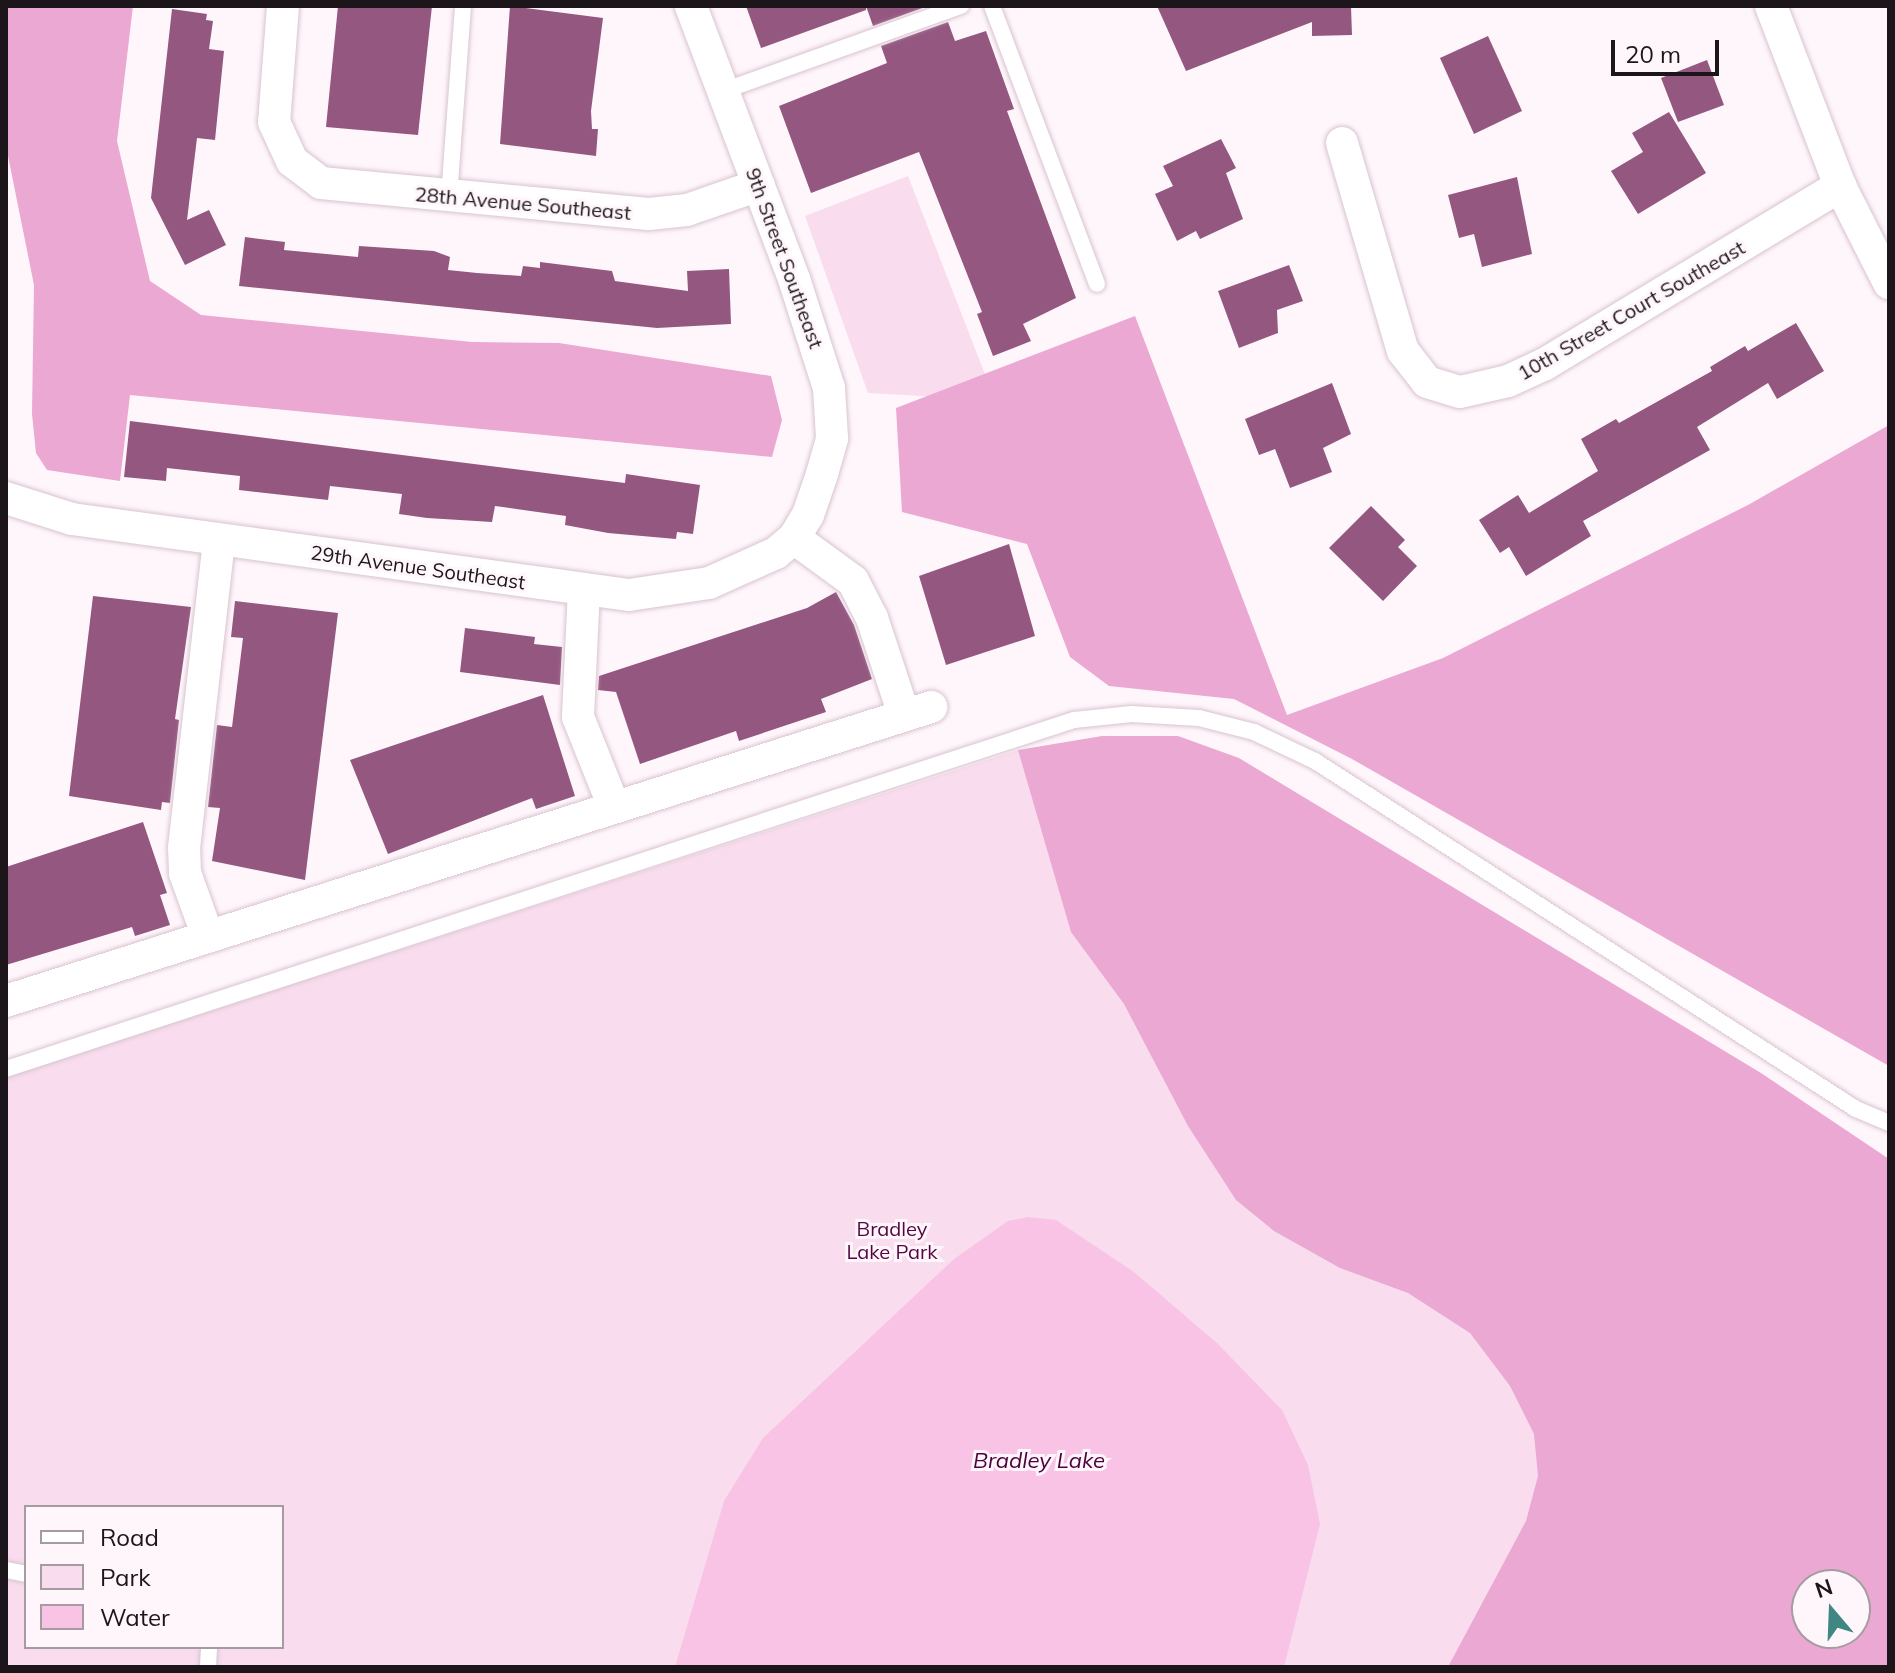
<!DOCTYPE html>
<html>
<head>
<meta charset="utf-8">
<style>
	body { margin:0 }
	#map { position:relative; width:1895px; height:1673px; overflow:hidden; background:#fff6fb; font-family:Mulish,sans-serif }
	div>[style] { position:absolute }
	.green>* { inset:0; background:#f9ddee }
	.forest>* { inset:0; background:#eaa8d2 }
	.water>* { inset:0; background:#f9c3e5 }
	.building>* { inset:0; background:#945880 }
	.roads { filter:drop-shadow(0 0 2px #d8c3d0) drop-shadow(0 0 2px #d8c3d0) }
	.service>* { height:16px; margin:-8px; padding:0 8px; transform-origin:8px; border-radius:8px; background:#fff }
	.minor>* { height:32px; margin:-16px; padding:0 16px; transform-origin:16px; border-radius:16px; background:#fff }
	span { translate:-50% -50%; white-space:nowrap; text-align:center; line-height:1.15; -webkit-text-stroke:6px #fff6fb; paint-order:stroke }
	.street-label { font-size:20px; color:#1c1519 }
	.park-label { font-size:20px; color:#540541 }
	.water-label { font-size:22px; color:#4e003c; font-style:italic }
	.frame { position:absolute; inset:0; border:8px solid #1c1519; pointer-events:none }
	.legend { position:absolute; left:24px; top:1505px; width:260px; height:144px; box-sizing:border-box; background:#fff6fb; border:2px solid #a49ca1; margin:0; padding:10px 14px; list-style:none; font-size:24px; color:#1c1519 }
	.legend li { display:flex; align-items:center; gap:16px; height:40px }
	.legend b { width:40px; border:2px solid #a49ca1 }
	.north { position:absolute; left:1791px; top:1569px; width:80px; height:80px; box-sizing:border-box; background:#fff6fb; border:2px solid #a49ca1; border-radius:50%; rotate:341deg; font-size:22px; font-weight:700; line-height:32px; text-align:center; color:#1c1519 }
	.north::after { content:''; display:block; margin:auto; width:28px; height:36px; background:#408784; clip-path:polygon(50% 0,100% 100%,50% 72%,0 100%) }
	.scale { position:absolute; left:1611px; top:40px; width:108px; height:36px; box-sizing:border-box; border:4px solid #1c1519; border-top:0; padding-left:10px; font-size:24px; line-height:28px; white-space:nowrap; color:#1c1519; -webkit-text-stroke:6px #fff6fb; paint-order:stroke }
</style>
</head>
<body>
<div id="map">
	<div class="green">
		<i style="clip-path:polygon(908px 176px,995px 400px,868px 393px,805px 216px)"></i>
		<i style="clip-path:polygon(evenodd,1018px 750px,1087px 832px,1771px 1473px,1709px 1667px,6px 1667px,6px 1077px,1018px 750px,26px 1507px,282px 1507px,282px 1647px,26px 1647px,26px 1507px)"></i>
	</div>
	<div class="forest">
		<i style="clip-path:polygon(6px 6px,133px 6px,117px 141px,150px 281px,201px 315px,472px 342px,559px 343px,771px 376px,782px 420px,772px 457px,130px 395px,120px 481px,47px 470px,36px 453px,32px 414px,34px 285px,6px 146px)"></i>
		<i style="clip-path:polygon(1135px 316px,1287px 715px,1443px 658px,1748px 505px,1889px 425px,1889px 1066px,1352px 759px,1234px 699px,1109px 686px,1070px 657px,1027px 544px,902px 512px,896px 408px)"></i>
		<i style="clip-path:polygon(evenodd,1102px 736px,1178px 736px,1239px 758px,1761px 1073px,1889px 1159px,1889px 1667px,1448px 1667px,1526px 1521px,1538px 1476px,1534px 1434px,1510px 1386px,1470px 1333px,1408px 1293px,1340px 1268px,1274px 1231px,1236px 1200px,1188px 1126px,1124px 1004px,1071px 932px,1018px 750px,1102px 736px,1807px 1585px,1855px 1585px,1855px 1633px,1807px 1633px,1807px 1585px)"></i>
	</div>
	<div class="water">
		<i style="clip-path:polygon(1028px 1217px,1056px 1220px,1134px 1272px,1218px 1344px,1282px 1410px,1308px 1465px,1320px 1524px,1284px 1667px,675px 1667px,724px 1501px,763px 1438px,954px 1259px,1008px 1221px)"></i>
	</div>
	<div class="building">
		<i style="clip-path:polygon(338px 6px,432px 6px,418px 135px,326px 127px)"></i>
		<i style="clip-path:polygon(510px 6px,603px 18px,591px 111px,592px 129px,598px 129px,596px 156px,500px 144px)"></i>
		<i style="clip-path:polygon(746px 6px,866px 6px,866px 10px,761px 48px)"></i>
		<i style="clip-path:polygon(866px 6px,928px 6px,873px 26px)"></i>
		<i style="clip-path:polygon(1157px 6px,1351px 6px,1352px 35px,1312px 36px,1312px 22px,1186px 71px)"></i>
		<i style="clip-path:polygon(172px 9px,207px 14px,206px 20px,213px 21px,209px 49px,224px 51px,215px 140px,197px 138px,187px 220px,209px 210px,226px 245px,185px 265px,151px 198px)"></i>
		<i style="clip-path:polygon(948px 22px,955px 41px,986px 31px,1014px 109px,1007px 111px,1076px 298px,1023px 324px,1031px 341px,993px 356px,977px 314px,982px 312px,919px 152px,811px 193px,779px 106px,887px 63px,881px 46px)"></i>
		<i style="clip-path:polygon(1488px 36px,1522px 111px,1474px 134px,1440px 58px)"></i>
		<i style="clip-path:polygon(1707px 60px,1724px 105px,1678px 122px,1661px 78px)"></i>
		<i style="clip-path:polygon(1669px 112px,1706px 173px,1638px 214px,1611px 171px,1643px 152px,1632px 133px)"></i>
		<i style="clip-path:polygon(1221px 139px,1236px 168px,1226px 173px,1243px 219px,1200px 239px,1196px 231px,1177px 241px,1155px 194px,1173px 186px,1163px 166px)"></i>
		<i style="clip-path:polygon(1517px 177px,1532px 254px,1482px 267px,1474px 234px,1459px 238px,1448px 195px)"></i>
		<i style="clip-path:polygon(245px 237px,285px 242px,284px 250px,358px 257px,359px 246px,434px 251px,450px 257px,448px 270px,477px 273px,521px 276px,523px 266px,540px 268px,540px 262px,612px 271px,615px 281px,688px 291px,687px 271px,729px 269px,731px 324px,657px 328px,239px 286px)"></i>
		<i style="clip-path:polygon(1289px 265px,1303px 301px,1277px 310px,1278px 333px,1239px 348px,1218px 291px)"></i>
		<i style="clip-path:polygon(1796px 323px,1824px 371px,1777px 399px,1768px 383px,1697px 427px,1710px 450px,1583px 521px,1591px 536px,1526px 576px,1509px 547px,1500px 553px,1479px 520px,1518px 495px,1529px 513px,1598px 471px,1581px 439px,1616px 419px,1619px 423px,1712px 371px,1710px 367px,1745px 346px,1748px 351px)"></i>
		<i style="clip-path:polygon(1332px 383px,1351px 434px,1323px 448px,1332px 472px,1290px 488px,1275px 449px,1259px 455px,1245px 419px)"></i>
		<i style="clip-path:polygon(130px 421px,625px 483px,626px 474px,700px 485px,693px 534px,677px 532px,676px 539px,608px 533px,565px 525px,566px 516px,495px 506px,492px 522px,427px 518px,399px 514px,402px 494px,330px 486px,328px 500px,239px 490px,240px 476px,167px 468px,166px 481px,124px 477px)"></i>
		<i style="clip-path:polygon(1371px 506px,1405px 540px,1398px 547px,1417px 566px,1383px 601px,1329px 548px)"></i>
		<i style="clip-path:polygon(1009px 544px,1035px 636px,946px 665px,919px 576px)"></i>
		<i style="clip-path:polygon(836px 592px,854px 625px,872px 679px,821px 699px,826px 712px,739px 741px,736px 731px,640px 764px,616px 692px,598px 690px,599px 676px,807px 608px)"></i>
		<i style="clip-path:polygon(93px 596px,191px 607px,175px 719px,179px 720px,170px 803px,162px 802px,161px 810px,69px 796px)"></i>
		<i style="clip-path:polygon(235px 601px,338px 613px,305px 880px,212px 861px,220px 808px,208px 807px,217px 725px,232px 727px,243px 638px,231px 637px)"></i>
		<i style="clip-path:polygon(465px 628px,535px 637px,534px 644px,562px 647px,560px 685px,460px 672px)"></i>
		<i style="clip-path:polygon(543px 695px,575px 796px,536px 809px,532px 798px,388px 854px,350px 760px)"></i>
		<i style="clip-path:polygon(143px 822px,167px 893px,160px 895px,170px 925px,135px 936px,132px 927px,6px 965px,6px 867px)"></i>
	</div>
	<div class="roads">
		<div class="service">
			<i style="left:992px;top:6px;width:297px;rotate:69.3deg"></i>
			<i style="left:723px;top:91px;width:253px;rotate:-19.7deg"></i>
			<i style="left:449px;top:197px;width:192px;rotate:-85.8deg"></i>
			<i style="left:6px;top:1069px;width:1124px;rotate:-18.1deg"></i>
			<i style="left:1074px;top:720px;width:58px;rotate:-5.9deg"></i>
			<i style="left:1132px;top:714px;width:67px;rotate:3.4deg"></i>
			<i style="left:1199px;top:718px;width:57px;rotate:14.3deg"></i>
			<i style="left:1254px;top:732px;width:68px;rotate:25.4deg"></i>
			<i style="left:1315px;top:761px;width:643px;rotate:32.75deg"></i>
			<i style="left:1856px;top:1109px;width:36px;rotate:23deg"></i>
			<i style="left:6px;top:1570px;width:20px;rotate:11deg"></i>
			<i style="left:208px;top:1667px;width:20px;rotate:-87deg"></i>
		</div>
		<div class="minor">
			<i style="left:283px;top:6px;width:116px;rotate:94.4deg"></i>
			<i style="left:274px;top:122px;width:43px;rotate:65.2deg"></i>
			<i style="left:292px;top:161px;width:36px;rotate:37deg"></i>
			<i style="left:321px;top:183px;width:329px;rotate:5.4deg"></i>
			<i style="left:649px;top:214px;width:38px;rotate:-6deg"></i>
			<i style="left:687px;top:210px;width:76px;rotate:-19.1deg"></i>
			<i style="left:1771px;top:6px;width:193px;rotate:69deg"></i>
			<i style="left:1840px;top:186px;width:109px;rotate:63.2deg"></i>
			<i style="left:1342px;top:143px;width:217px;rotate:73.7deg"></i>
			<i style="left:1403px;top:351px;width:39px;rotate:52deg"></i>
			<i style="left:1427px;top:382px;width:34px;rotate:17deg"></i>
			<i style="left:1460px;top:392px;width:49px;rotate:-12.9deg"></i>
			<i style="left:1508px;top:381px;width:41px;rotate:-24.7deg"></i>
			<i style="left:1545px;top:364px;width:345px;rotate:-31.1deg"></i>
			<i style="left:6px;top:498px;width:69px;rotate:17.7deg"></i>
			<i style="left:72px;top:519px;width:562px;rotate:7.77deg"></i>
			<i style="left:629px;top:595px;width:81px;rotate:-8.5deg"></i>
			<i style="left:709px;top:583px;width:73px;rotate:-24.1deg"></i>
			<i style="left:776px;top:553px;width:23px;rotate:-40deg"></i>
			<i style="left:794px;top:538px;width:27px;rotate:-59deg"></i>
			<i style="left:808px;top:515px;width:43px;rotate:-71.1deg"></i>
			<i style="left:822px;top:474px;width:37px;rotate:-74deg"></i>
			<i style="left:832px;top:438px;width:50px;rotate:-93.4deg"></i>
			<i style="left:829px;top:388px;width:114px;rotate:-107.8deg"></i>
			<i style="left:794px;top:279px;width:292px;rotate:-110.7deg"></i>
			<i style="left:794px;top:538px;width:73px;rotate:36.1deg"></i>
			<i style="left:853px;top:581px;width:42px;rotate:62.8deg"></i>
			<i style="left:872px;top:618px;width:102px;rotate:71.7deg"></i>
			<i style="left:584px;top:589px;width:128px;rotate:92.7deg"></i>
			<i style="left:578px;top:717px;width:97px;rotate:68.2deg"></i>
			<i style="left:208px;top:937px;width:68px;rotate:-109.8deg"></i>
			<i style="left:185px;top:873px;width:25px;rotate:-92deg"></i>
			<i style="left:184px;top:848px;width:310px;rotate:-83.5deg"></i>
			<i style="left:6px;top:1001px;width:971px;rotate:-17.63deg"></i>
		</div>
	</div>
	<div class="street-label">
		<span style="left:523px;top:203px;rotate:5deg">28th Avenue Southeast</span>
		<span style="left:785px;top:258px;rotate:70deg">9th Street Southeast</span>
		<span style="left:1631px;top:310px;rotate:-30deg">10th Street Court Southeast</span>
		<span style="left:418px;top:567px;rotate:8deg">29th Avenue Southeast</span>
	</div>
	<div class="park-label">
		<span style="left:892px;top:1240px">Bradley<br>Lake Park</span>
	</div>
	<div class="water-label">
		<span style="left:1039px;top:1461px">Bradley Lake</span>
	</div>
	<div class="frame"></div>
	<ul class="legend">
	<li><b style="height:10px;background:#fff"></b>Road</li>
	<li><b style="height:22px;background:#f9ddee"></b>Park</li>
	<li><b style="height:22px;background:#f9c3e5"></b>Water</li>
	</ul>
	<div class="north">N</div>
	<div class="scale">20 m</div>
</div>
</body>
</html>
